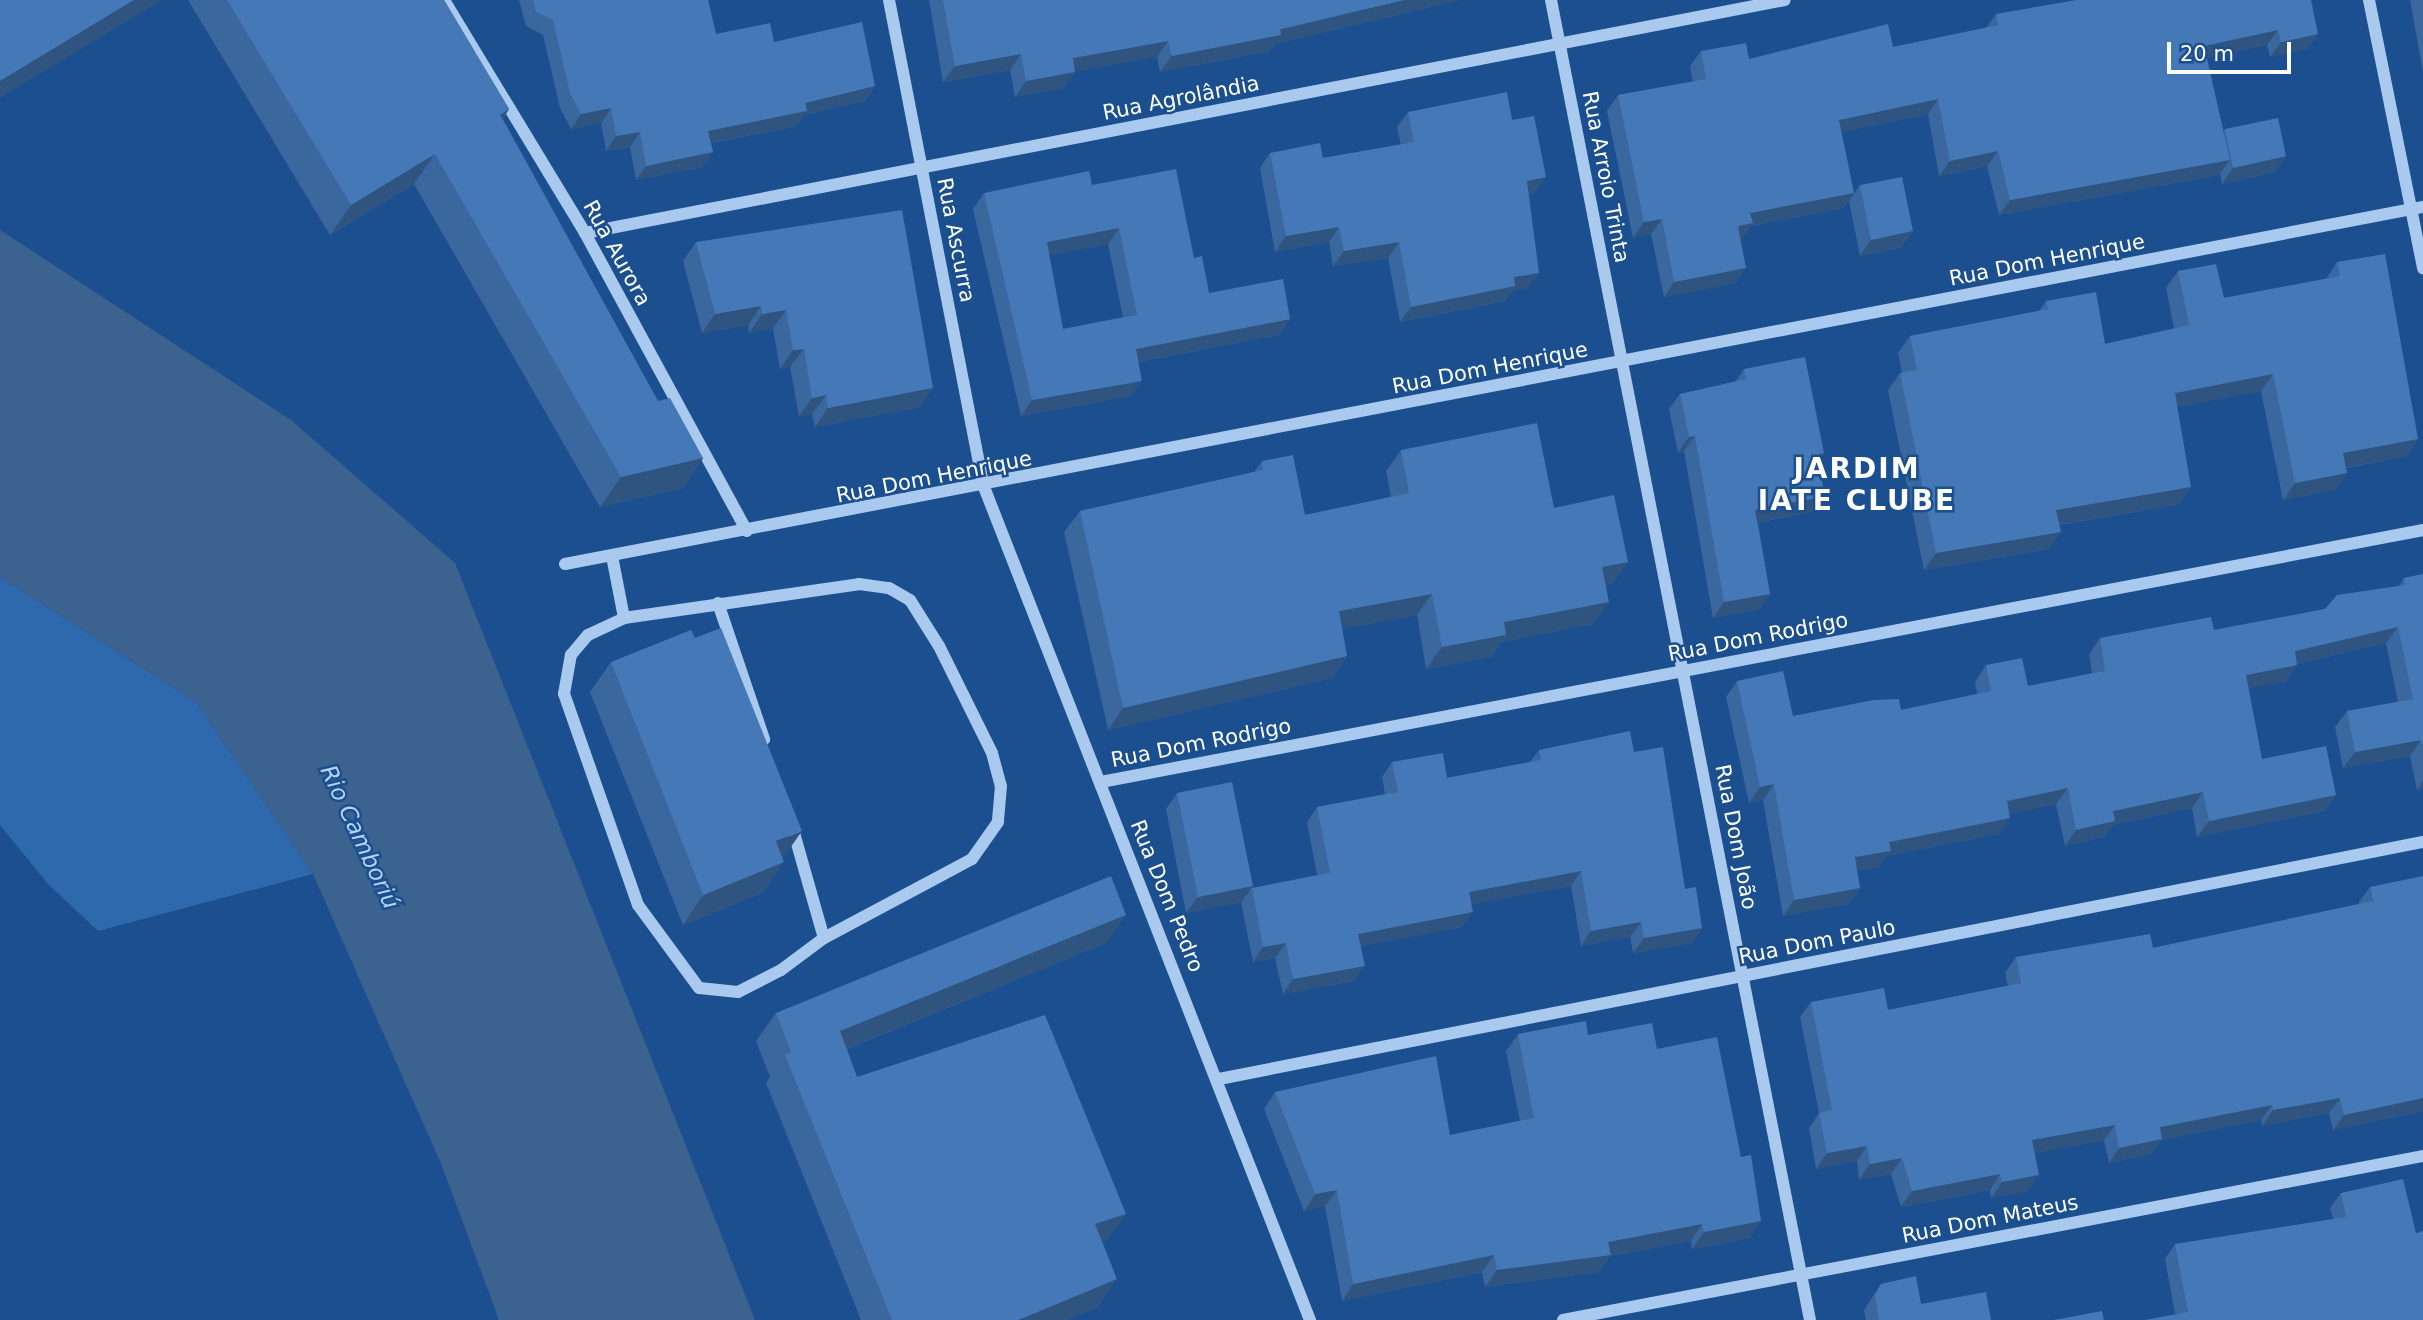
<!DOCTYPE html>
<html>
<head>
<meta charset="utf-8">
<style>
	body { margin:0 }
	#map { position:relative; width:2423px; height:1320px; overflow:hidden; background:#1b4f8f; font-family:"DejaVu Sans",sans-serif }
	div>[style] { position:absolute }
	.green>* { inset:0; background:#2e69ad }
	.water>* { inset:0; background:#3c6290 }
	.minor>* { height:12px; margin:-6px; padding:0 6px; transform-origin:6px; border-radius:6px; background:#a9c9ee }
	.wall>* { inset:0; background:#3a679d }
	.shaded-wall>* { inset:0; background:#305480 }
	.building>* { inset:0; background:#4478b7 }
	span { translate:-50% -50%; white-space:nowrap; text-align:center; line-height:1.15; -webkit-text-stroke:5px #1b4f8f; paint-order:stroke }
	.street-label { font-size:21px; color:#fff }
	.water-label { font-size:23px; color:#b5d3f5; font-style:italic }
	.district-label { font-size:28px; color:#fff; font-weight:700; letter-spacing:2px }
	.scale { position:absolute; left:2167px; top:42px; width:124px; height:32px; box-sizing:border-box; border:4px solid #fff; border-top:0; padding-left:9px; font-size:21px; line-height:24px; white-space:nowrap; color:#fff; -webkit-text-stroke:5px #1b4f8f; paint-order:stroke }
</style>
</head>
<body>
<div id="map">
	<div class="green">
		<i style="clip-path:polygon(0 577px,196px 702px,313px 874px,98px 931px,48px 884px,0 825px)"></i>
	</div>
	<div class="water">
		<i style="clip-path:polygon(0 230px,291px 420px,455px 563px,755px 1320px,499px 1320px,442px 1166px,313px 874px,196px 702px,0 577px)"></i>
	</div>
	<div class="minor">
		<i style="left:444px;top:0;width:272px;rotate:58.8deg"></i>
		<i style="left:585px;top:233px;width:339px;rotate:61.5deg"></i>
		<i style="left:889px;top:0;width:496px;rotate:79deg"></i>
		<i style="left:984px;top:487px;width:895px;rotate:68.63deg"></i>
		<i style="left:1551px;top:0;width:1345px;rotate:78.9deg"></i>
		<i style="left:2369px;top:0;width:274px;rotate:78.6deg"></i>
		<i style="left:585px;top:233px;width:1222px;rotate:-10.99deg"></i>
		<i style="left:612px;top:556px;width:63px;rotate:79deg"></i>
		<i style="left:565px;top:564px;width:1892px;rotate:-10.88deg"></i>
		<i style="left:859px;top:584px;width:30px;rotate:8deg"></i>
		<i style="left:889px;top:588px;width:24px;rotate:30deg"></i>
		<i style="left:910px;top:600px;width:54px;rotate:57.8deg"></i>
		<i style="left:939px;top:646px;width:119px;rotate:63.6deg"></i>
		<i style="left:992px;top:753px;width:34px;rotate:75deg"></i>
		<i style="left:1001px;top:786px;width:36px;rotate:95deg"></i>
		<i style="left:998px;top:822px;width:45px;rotate:125.1deg"></i>
		<i style="left:972px;top:859px;width:168px;rotate:151.9deg"></i>
		<i style="left:824px;top:938px;width:54px;rotate:143.3deg"></i>
		<i style="left:781px;top:970px;width:48px;rotate:152.9deg"></i>
		<i style="left:738px;top:992px;width:39px;rotate:-174deg"></i>
		<i style="left:699px;top:988px;width:103px;rotate:-126.3deg"></i>
		<i style="left:638px;top:905px;width:224px;rotate:-109.3deg"></i>
		<i style="left:564px;top:694px;width:40px;rotate:-80deg"></i>
		<i style="left:571px;top:655px;width:26px;rotate:-50deg"></i>
		<i style="left:588px;top:635px;width:40px;rotate:-25deg"></i>
		<i style="left:624px;top:618px;width:237px;rotate:-8.2deg"></i>
		<i style="left:718px;top:603px;width:144px;rotate:71.3deg"></i>
		<i style="left:1101px;top:782px;width:1346px;rotate:-10.79deg"></i>
		<i style="left:792px;top:826px;width:116px;rotate:74.1deg"></i>
		<i style="left:1219px;top:1079px;width:1227px;rotate:-11.14deg"></i>
		<i style="left:1563px;top:1320px;width:875px;rotate:-10.8deg"></i>
	</div>
	<div class="wall">
		<i style="clip-path:polygon(188px 0,444px 0,509px 109px,503px 119px,658px 401px,703px 458px,683px 488px,600px 507px,414px 184px,330px 235px)"></i>
		<i style="clip-path:polygon(519px 0,708px 0,716px 34px,774px 42px,875px 86px,865px 101px,804px 115px,797px 126px,711px 143px,713px 152px,703px 167px,636px 180px,630px 147px,606px 151px,601px 123px,571px 129px,560px 108px,543px 35px,526px 26px)"></i>
		<i style="clip-path:polygon(929px 0,1460px 0,1275px 44px,1270px 51px,1160px 72px,1157px 57px,1075px 71px,1064px 88px,1015px 97px,1010px 70px,943px 82px)"></i>
		<i style="clip-path:polygon(2077px 0,2318px 34px,2307px 49px,2270px 57px,2267px 45px,2207px 58px,2223px 132px,2225px 129px,2286px 156px,2275px 172px,2222px 184px,2220px 174px,2219px 175px,1999px 215px,1987px 166px,1939px 176px,1928px 114px,1841px 132px,1854px 193px,1843px 208px,1751px 226px,1742px 239px,1740px 239px,1736px 283px,1664px 297px,1651px 234px,1633px 238px,1607px 111px,1618px 95px,1693px 82px,1690px 66px,1701px 51px,1749px 59px,1893px 47px,1986px 28px,1996px 14px)"></i>
		<i style="clip-path:polygon(2410px 0,2423px 0,2423px 72px)"></i>
		<i style="clip-path:polygon(1408px 112px,1512px 120px,1546px 177px,1535px 192px,1529px 194px,1528px 288px,1512px 291px,1505px 301px,1400px 322px,1388px 258px,1333px 266px,1329px 242px,1275px 252px,1260px 168px,1270px 153px,1323px 158px,1401px 145px,1397px 127px)"></i>
		<i style="clip-path:polygon(evenodd,1092px 185px,1194px 258px,1209px 293px,1290px 319px,1279px 335px,1138px 362px,1131px 396px,1021px 416px,973px 209px,984px 193px,1092px 185px,1108px 244px,1123px 317px,1063px 329px,1049px 255px,1108px 244px)"></i>
		<i style="clip-path:polygon(1860px 185px,1902px 247px,1860px 256px,1849px 201px)"></i>
		<i style="clip-path:polygon(696px 242px,920px 407px,815px 427px,812px 414px,799px 416px,790px 367px,780px 369px,773px 328px,749px 333px,748px 325px,702px 333px,683px 261px)"></i>
		<i style="clip-path:polygon(2337px 262px,2418px 439px,2407px 456px,2346px 468px,2335px 490px,2283px 500px,2261px 391px,2177px 407px,2180px 504px,2059px 525px,2049px 549px,1924px 570px,1888px 390px,1900px 373px,1902px 373px,1898px 353px,1910px 336px,2039px 311px,2046px 301px,2105px 344px,2174px 329px,2166px 288px,2178px 271px,2224px 298px,2326px 279px)"></i>
		<i style="clip-path:polygon(1744px 369px,1824px 453px,1818px 462px,1825px 496px,1814px 511px,1758px 523px,1770px 594px,1759px 610px,1713px 618px,1684px 451px,1678px 453px,1669px 409px,1680px 394px,1735px 382px)"></i>
		<i style="clip-path:polygon(1401px 450px,1554px 508px,1628px 562px,1612px 583px,1606px 585px,1594px 624px,1501px 642px,1491px 657px,1426px 669px,1417px 615px,1342px 629px,1347px 656px,1332px 678px,1108px 730px,1064px 532px,1080px 511px,1254px 472px,1262px 461px,1305px 515px,1391px 497px,1386px 471px)"></i>
		<i style="clip-path:polygon(2423px 574px,2423px 788px,2417px 790px,2410px 756px,2343px 768px,2335px 727px,2347px 711px,2398px 702px,2386px 643px,2297px 664px,2297px 665px,2286px 681px,2248px 688px,2262px 759px,2336px 795px,2325px 811px,2197px 837px,2192px 808px,2113px 825px,2104px 837px,2065px 846px,2056px 804px,2009px 814px,1999px 834px,1887px 856px,1879px 867px,1857px 871px,1860px 888px,1849px 904px,1783px 916px,1763px 800px,1749px 803px,1726px 697px,1737px 681px,1793px 716px,1901px 710px,1977px 694px,1975px 682px,1986px 665px,2028px 686px,2092px 673px,2089px 654px,2100px 638px,2214px 630px,2325px 609px,2399px 586px,2404px 578px)"></i>
		<i style="clip-path:polygon(611px 662px,783px 858px,764px 892px,683px 925px,590px 692px)"></i>
		<i style="clip-path:polygon(1539px 750px,1634px 752px,1685px 889px,1702px 928px,1692px 943px,1633px 953px,1630px 937px,1581px 946px,1571px 886px,1471px 904px,1462px 927px,1361px 946px,1354px 981px,1283px 994px,1275px 958px,1253px 962px,1241px 902px,1186px 913px,1166px 809px,1177px 793px,1252px 888px,1317px 875px,1307px 822px,1317px 807px,1385px 794px,1382px 777px,1392px 762px,1447px 778px,1530px 762px)"></i>
		<i style="clip-path:polygon(2370px 887px,2423px 1111px,2333px 1130px,2329px 1113px,2262px 1126px,2261px 1120px,2161px 1140px,2151px 1154px,2109px 1163px,2104px 1140px,2035px 1153px,2028px 1191px,1991px 1198px,1990px 1190px,1901px 1207px,1891px 1174px,1859px 1180px,1857px 1161px,1816px 1169px,1809px 1128px,1819px 1113px,1800px 1017px,1811px 1002px,1888px 1010px,2008px 986px,2005px 973px,2016px 957px,2153px 948px,2359px 904px,2359px 902px)"></i>
		<i style="clip-path:polygon(1106px 943px,847px 1049px,857px 1077px,1106px 1242px,1103px 1243px,1098px 1307px,1066px 1320px,861px 1320px,766px 1083px,770px 1077px,756px 1041px,776px 1013px)"></i>
		<i style="clip-path:polygon(1518px 1034px,1588px 1035px,1657px 1049px,1750px 1238px,1692px 1249px,1691px 1241px,1610px 1256px,1599px 1272px,1485px 1287px,1482px 1272px,1342px 1301px,1325px 1206px,1304px 1211px,1264px 1109px,1275px 1092px,1450px 1135px,1520px 1121px,1506px 1051px)"></i>
		<i style="clip-path:polygon(2341px 1193px,2416px 1233px,2423px 1320px,2175px 1314px,2165px 1259px,2175px 1244px,2333px 1219px,2330px 1208px)"></i>
		<i style="clip-path:polygon(1881px 1284px,1921px 1304px,1991px 1320px,1866px 1320px,1864px 1310px)"></i>
	</div>
	<div class="shaded-wall">
		<i style="clip-path:polygon(134px 0,162px 0,0 98px,0 81px)"></i>
		<i style="clip-path:polygon(1404px 0,1460px 0,1275px 44px,1270px 51px,1160px 72px,1172px 56px)"></i>
		<i style="clip-path:polygon(2278px 30px,2267px 45px,2194px 61px,2204px 46px)"></i>
		<i style="clip-path:polygon(2318px 34px,2307px 49px,2270px 57px,2281px 42px)"></i>
		<i style="clip-path:polygon(1168px 41px,1157px 57px,1061px 74px,1073px 58px)"></i>
		<i style="clip-path:polygon(1021px 54px,1010px 70px,943px 82px,955px 66px)"></i>
		<i style="clip-path:polygon(1075px 72px,1064px 88px,1015px 97px,1026px 81px)"></i>
		<i style="clip-path:polygon(875px 86px,865px 101px,804px 115px,797px 126px,698px 145px,708px 131px,805px 103px)"></i>
		<i style="clip-path:polygon(1938px 99px,1928px 114px,1828px 135px,1839px 120px)"></i>
		<i style="clip-path:polygon(611px 108px,601px 123px,571px 129px,581px 114px)"></i>
		<i style="clip-path:polygon(509px 109px,489px 139px,500px 115px)"></i>
		<i style="clip-path:polygon(640px 132px,630px 147px,606px 151px,616px 136px)"></i>
		<i style="clip-path:polygon(1998px 151px,1987px 166px,1939px 176px,1950px 161px)"></i>
		<i style="clip-path:polygon(713px 152px,703px 167px,636px 180px,646px 166px)"></i>
		<i style="clip-path:polygon(435px 154px,414px 184px,330px 235px,351px 205px)"></i>
		<i style="clip-path:polygon(2286px 156px,2275px 172px,2222px 184px,2233px 168px)"></i>
		<i style="clip-path:polygon(2230px 160px,2219px 175px,1999px 215px,2010px 200px)"></i>
		<i style="clip-path:polygon(1546px 177px,1535px 192px,1516px 196px,1527px 181px)"></i>
		<i style="clip-path:polygon(1854px 193px,1843px 208px,1751px 226px,1742px 239px,1727px 242px,1738px 226px,1750px 213px)"></i>
		<i style="clip-path:polygon(1662px 219px,1651px 234px,1633px 238px,1644px 222px)"></i>
		<i style="clip-path:polygon(1339px 227px,1329px 242px,1275px 252px,1286px 236px)"></i>
		<i style="clip-path:polygon(1119px 228px,1108px 244px,1036px 258px,1047px 242px)"></i>
		<i style="clip-path:polygon(1913px 231px,1902px 247px,1860px 256px,1871px 240px)"></i>
		<i style="clip-path:polygon(1399px 242px,1388px 258px,1333px 266px,1344px 251px)"></i>
		<i style="clip-path:polygon(1746px 268px,1736px 283px,1664px 297px,1674px 282px)"></i>
		<i style="clip-path:polygon(1539px 273px,1528px 288px,1512px 291px,1505px 301px,1400px 322px,1411px 307px,1514px 277px)"></i>
		<i style="clip-path:polygon(761px 306px,748px 325px,702px 333px,715px 314px)"></i>
		<i style="clip-path:polygon(786px 310px,773px 328px,749px 333px,762px 314px)"></i>
		<i style="clip-path:polygon(1290px 319px,1279px 335px,1125px 364px,1136px 349px)"></i>
		<i style="clip-path:polygon(804px 349px,790px 367px,780px 369px,793px 350px)"></i>
		<i style="clip-path:polygon(2273px 374px,2261px 391px,2163px 410px,2175px 393px)"></i>
		<i style="clip-path:polygon(1142px 381px,1131px 396px,1021px 416px,1032px 400px)"></i>
		<i style="clip-path:polygon(933px 388px,920px 407px,815px 427px,828px 408px)"></i>
		<i style="clip-path:polygon(826px 395px,812px 414px,799px 416px,812px 398px)"></i>
		<i style="clip-path:polygon(1695px 436px,1684px 451px,1678px 453px,1689px 437px)"></i>
		<i style="clip-path:polygon(2418px 439px,2407px 456px,2331px 470px,2343px 453px)"></i>
		<i style="clip-path:polygon(1824px 453px,1813px 469px,1817px 455px)"></i>
		<i style="clip-path:polygon(703px 458px,683px 488px,600px 507px,621px 477px)"></i>
		<i style="clip-path:polygon(2347px 473px,2335px 490px,2283px 500px,2295px 483px)"></i>
		<i style="clip-path:polygon(2191px 487px,2180px 504px,2044px 527px,2056px 510px)"></i>
		<i style="clip-path:polygon(1825px 496px,1814px 511px,1745px 525px,1755px 510px)"></i>
		<i style="clip-path:polygon(2061px 532px,2049px 549px,1924px 570px,1936px 553px)"></i>
		<i style="clip-path:polygon(1628px 562px,1612px 583px,1587px 588px,1602px 567px)"></i>
		<i style="clip-path:polygon(1432px 594px,1417px 615px,1323px 633px,1339px 611px)"></i>
		<i style="clip-path:polygon(1770px 594px,1759px 610px,1713px 618px,1724px 602px)"></i>
		<i style="clip-path:polygon(1609px 602px,1594px 624px,1501px 642px,1491px 657px,1426px 669px,1442px 647px,1504px 622px)"></i>
		<i style="clip-path:polygon(2398px 627px,2386px 643px,2283px 667px,2295px 651px)"></i>
		<i style="clip-path:polygon(1347px 656px,1332px 678px,1108px 730px,1123px 708px)"></i>
		<i style="clip-path:polygon(2297px 665px,2286px 681px,2234px 691px,2246px 675px)"></i>
		<i style="clip-path:polygon(2421px 740px,2410px 756px,2343px 768px,2355px 752px)"></i>
		<i style="clip-path:polygon(2423px 781px,2423px 788px,2417px 790px)"></i>
		<i style="clip-path:polygon(1774px 784px,1763px 800px,1749px 803px,1760px 787px)"></i>
		<i style="clip-path:polygon(2068px 788px,2056px 804px,1996px 817px,2007px 801px)"></i>
		<i style="clip-path:polygon(2203px 792px,2192px 808px,2113px 825px,2104px 837px,2065px 846px,2076px 830px,2113px 811px)"></i>
		<i style="clip-path:polygon(2336px 795px,2325px 811px,2197px 837px,2209px 821px)"></i>
		<i style="clip-path:polygon(2010px 818px,1999px 834px,1887px 856px,1879px 867px,1843px 874px,1855px 857px,1889px 842px)"></i>
		<i style="clip-path:polygon(802px 831px,781px 861px,776px 841px)"></i>
		<i style="clip-path:polygon(784px 862px,764px 892px,683px 925px,703px 895px)"></i>
		<i style="clip-path:polygon(1581px 871px,1571px 886px,1459px 907px,1469px 892px)"></i>
		<i style="clip-path:polygon(1253px 886px,1241px 902px,1186px 913px,1198px 897px)"></i>
		<i style="clip-path:polygon(1860px 888px,1849px 904px,1783px 916px,1794px 900px)"></i>
		<i style="clip-path:polygon(1473px 912px,1462px 927px,1348px 949px,1358px 934px)"></i>
		<i style="clip-path:polygon(1126px 915px,1106px 943px,821px 1059px,840px 1031px)"></i>
		<i style="clip-path:polygon(1641px 922px,1630px 937px,1581px 946px,1591px 931px)"></i>
		<i style="clip-path:polygon(1702px 928px,1692px 943px,1633px 953px,1644px 938px)"></i>
		<i style="clip-path:polygon(1286px 943px,1275px 958px,1253px 962px,1263px 947px)"></i>
		<i style="clip-path:polygon(1365px 966px,1354px 981px,1283px 994px,1293px 979px)"></i>
		<i style="clip-path:polygon(2340px 1098px,2329px 1113px,2262px 1126px,2273px 1110px)"></i>
		<i style="clip-path:polygon(2423px 1098px,2423px 1111px,2333px 1130px,2344px 1115px)"></i>
		<i style="clip-path:polygon(2272px 1105px,2261px 1120px,2161px 1140px,2151px 1154px,2109px 1163px,2119px 1148px,2160px 1127px)"></i>
		<i style="clip-path:polygon(2115px 1125px,2104px 1140px,2022px 1156px,2032px 1140px)"></i>
		<i style="clip-path:polygon(1867px 1146px,1857px 1161px,1816px 1169px,1827px 1153px)"></i>
		<i style="clip-path:polygon(1902px 1158px,1891px 1174px,1859px 1180px,1870px 1164px)"></i>
		<i style="clip-path:polygon(2000px 1174px,1990px 1190px,1901px 1207px,1912px 1191px)"></i>
		<i style="clip-path:polygon(2039px 1175px,2028px 1191px,1991px 1198px,2002px 1182px)"></i>
		<i style="clip-path:polygon(1337px 1190px,1325px 1206px,1304px 1211px,1315px 1194px)"></i>
		<i style="clip-path:polygon(1126px 1214px,1106px 1242px,1076px 1252px,1095px 1224px)"></i>
		<i style="clip-path:polygon(1761px 1221px,1750px 1238px,1692px 1249px,1704px 1232px)"></i>
		<i style="clip-path:polygon(1702px 1224px,1691px 1241px,1610px 1256px,1599px 1272px,1485px 1287px,1497px 1270px,1608px 1242px)"></i>
		<i style="clip-path:polygon(1494px 1255px,1482px 1272px,1342px 1301px,1353px 1284px)"></i>
		<i style="clip-path:polygon(1117px 1279px,1098px 1307px,1066px 1320px,1018px 1320px)"></i>
	</div>
	<div class="building">
		<i style="clip-path:polygon(0 0,134px 0,0 81px)"></i>
		<i style="clip-path:polygon(227px 0,444px 0,509px 109px,500px 115px,658px 401px,670px 398px,703px 458px,621px 477px,435px 154px,351px 205px)"></i>
		<i style="clip-path:polygon(533px 0,708px 0,716px 34px,770px 23px,774px 42px,862px 22px,875px 86px,805px 103px,807px 111px,708px 131px,713px 152px,646px 166px,640px 132px,616px 136px,611px 108px,581px 114px,570px 93px,553px 20px,536px 12px)"></i>
		<i style="clip-path:polygon(943px 0,1404px 0,1280px 29px,1281px 35px,1172px 56px,1168px 41px,1073px 58px,1075px 72px,1026px 81px,1021px 54px,955px 66px)"></i>
		<i style="clip-path:polygon(2077px 0,2311px 0,2318px 34px,2281px 42px,2278px 30px,2204px 46px,2230px 160px,2010px 200px,1998px 151px,1950px 161px,1938px 99px,1839px 120px,1854px 193px,1750px 213px,1753px 223px,1738px 226px,1746px 268px,1674px 282px,1662px 219px,1644px 222px,1618px 95px,1706px 79px,1701px 51px,1746px 43px,1749px 59px,1888px 24px,1893px 47px,1998px 25px,1996px 14px)"></i>
		<i style="clip-path:polygon(1507px 92px,1512px 120px,1534px 116px,1546px 177px,1527px 181px,1539px 273px,1514px 277px,1515px 286px,1411px 307px,1399px 242px,1344px 251px,1339px 227px,1286px 236px,1270px 153px,1320px 143px,1323px 158px,1414px 142px,1408px 112px)"></i>
		<i style="clip-path:polygon(2278px 118px,2286px 156px,2233px 168px,2225px 129px)"></i>
		<i style="clip-path:polygon(evenodd,1176px 169px,1194px 258px,1202px 256px,1209px 293px,1283px 279px,1290px 319px,1136px 349px,1142px 381px,1032px 400px,984px 193px,1089px 171px,1092px 185px,1176px 169px,1119px 228px,1137px 315px,1063px 329px,1047px 242px,1119px 228px)"></i>
		<i style="clip-path:polygon(1902px 177px,1913px 231px,1871px 240px,1860px 185px)"></i>
		<i style="clip-path:polygon(902px 210px,933px 388px,828px 408px,826px 395px,812px 398px,804px 349px,793px 350px,786px 310px,762px 314px,761px 306px,715px 314px,696px 242px)"></i>
		<i style="clip-path:polygon(2385px 254px,2418px 439px,2343px 453px,2347px 473px,2295px 483px,2273px 374px,2175px 393px,2191px 487px,2056px 510px,2061px 532px,1936px 553px,1900px 373px,1917px 370px,1910px 336px,2048px 309px,2046px 301px,2096px 292px,2105px 344px,2189px 325px,2178px 271px,2216px 264px,2224px 298px,2340px 276px,2337px 262px)"></i>
		<i style="clip-path:polygon(1805px 357px,1824px 453px,1817px 455px,1825px 496px,1755px 510px,1770px 594px,1724px 602px,1695px 436px,1689px 437px,1680px 394px,1746px 379px,1744px 369px)"></i>
		<i style="clip-path:polygon(1537px 423px,1554px 508px,1614px 495px,1628px 562px,1602px 567px,1609px 602px,1504px 622px,1506px 635px,1442px 647px,1432px 594px,1339px 611px,1347px 656px,1123px 708px,1080px 511px,1263px 470px,1262px 461px,1293px 455px,1305px 515px,1409px 493px,1401px 450px)"></i>
		<i style="clip-path:polygon(2423px 574px,2423px 749px,2421px 740px,2355px 752px,2347px 711px,2413px 699px,2398px 627px,2295px 651px,2297px 665px,2246px 675px,2262px 759px,2326px 746px,2336px 795px,2209px 821px,2203px 792px,2113px 811px,2115px 821px,2076px 830px,2068px 788px,2007px 801px,2010px 818px,1889px 842px,1891px 851px,1855px 857px,1860px 888px,1794px 900px,1774px 784px,1760px 787px,1737px 681px,1783px 671px,1793px 716px,1873px 700px,1899px 699px,1901px 710px,1991px 691px,1986px 665px,2022px 658px,2028px 686px,2105px 671px,2100px 638px,2211px 617px,2214px 630px,2325px 609px,2337px 595px,2405px 585px,2404px 578px)"></i>
		<i style="clip-path:polygon(721px 628px,802px 831px,776px 841px,784px 862px,703px 895px,611px 662px,691px 630px,695px 638px)"></i>
		<i style="clip-path:polygon(1630px 731px,1634px 752px,1663px 747px,1685px 889px,1696px 887px,1702px 928px,1644px 938px,1641px 922px,1591px 931px,1581px 871px,1469px 892px,1473px 912px,1358px 934px,1365px 966px,1293px 979px,1286px 943px,1263px 947px,1252px 888px,1330px 873px,1317px 807px,1398px 792px,1392px 762px,1443px 753px,1447px 778px,1541px 760px,1539px 750px)"></i>
		<i style="clip-path:polygon(1232px 782px,1253px 886px,1198px 897px,1177px 793px)"></i>
		<i style="clip-path:polygon(1111px 876px,1126px 915px,840px 1031px,857px 1077px,1045px 1015px,1126px 1214px,1095px 1224px,1117px 1279px,1018px 1320px,892px 1320px,785px 1055px,791px 1052px,776px 1013px)"></i>
		<i style="clip-path:polygon(2423px 876px,2423px 1098px,2344px 1115px,2340px 1098px,2273px 1110px,2272px 1105px,2160px 1127px,2162px 1139px,2119px 1148px,2115px 1125px,2032px 1140px,2039px 1175px,2002px 1182px,2000px 1174px,1912px 1191px,1902px 1158px,1870px 1164px,1867px 1146px,1827px 1153px,1819px 1113px,1832px 1110px,1811px 1002px,1884px 988px,1888px 1010px,2021px 983px,2016px 957px,2150px 934px,2153px 948px,2373px 901px,2370px 887px)"></i>
		<i style="clip-path:polygon(1586px 1021px,1588px 1035px,1652px 1023px,1657px 1049px,1717px 1037px,1741px 1157px,1751px 1155px,1761px 1221px,1704px 1232px,1702px 1224px,1608px 1242px,1611px 1255px,1497px 1270px,1494px 1255px,1353px 1284px,1337px 1190px,1315px 1194px,1275px 1092px,1436px 1056px,1450px 1135px,1534px 1118px,1518px 1034px)"></i>
		<i style="clip-path:polygon(2403px 1179px,2416px 1233px,2423px 1231px,2423px 1320px,2145px 1320px,2188px 1312px,2175px 1244px,2346px 1217px,2341px 1193px)"></i>
		<i style="clip-path:polygon(1916px 1276px,1921px 1304px,1986px 1292px,1991px 1320px,1879px 1320px,1875px 1295px,1881px 1284px)"></i>
		<i style="clip-path:polygon(2102px 1311px,2104px 1320px,2054px 1320px)"></i>
	</div>
	<div class="street-label">
		<span style="left:1181px;top:98px;rotate:-11deg">Rua Agrolândia</span>
		<span style="left:1606px;top:177px;rotate:79deg">Rua Arroio Trinta</span>
		<span style="left:956px;top:240px;rotate:79deg">Rua Ascurra</span>
		<span style="left:617px;top:253px;rotate:61deg">Rua Aurora</span>
		<span style="left:2047px;top:260px;rotate:-11deg">Rua Dom Henrique</span>
		<span style="left:1490px;top:368px;rotate:-11deg">Rua Dom Henrique</span>
		<span style="left:934px;top:477px;rotate:-11deg">Rua Dom Henrique</span>
		<span style="left:1758px;top:637px;rotate:-11deg">Rua Dom Rodrigo</span>
		<span style="left:1201px;top:743px;rotate:-11deg">Rua Dom Rodrigo</span>
		<span style="left:1736px;top:837px;rotate:79deg">Rua Dom João</span>
		<span style="left:1167px;top:896px;rotate:68deg">Rua Dom Pedro</span>
		<span style="left:1817px;top:942px;rotate:-11deg">Rua Dom Paulo</span>
		<span style="left:1990px;top:1219px;rotate:-11deg">Rua Dom Mateus</span>
	</div>
	<div class="water-label">
		<span style="left:360px;top:837px;rotate:65deg">Rio Camboriú</span>
	</div>
	<div class="district-label">
		<span style="left:1857px;top:485px">JARDIM<br>IATE CLUBE</span>
	</div>
	<div class="scale">20 m</div>
</div>
</body>
</html>
